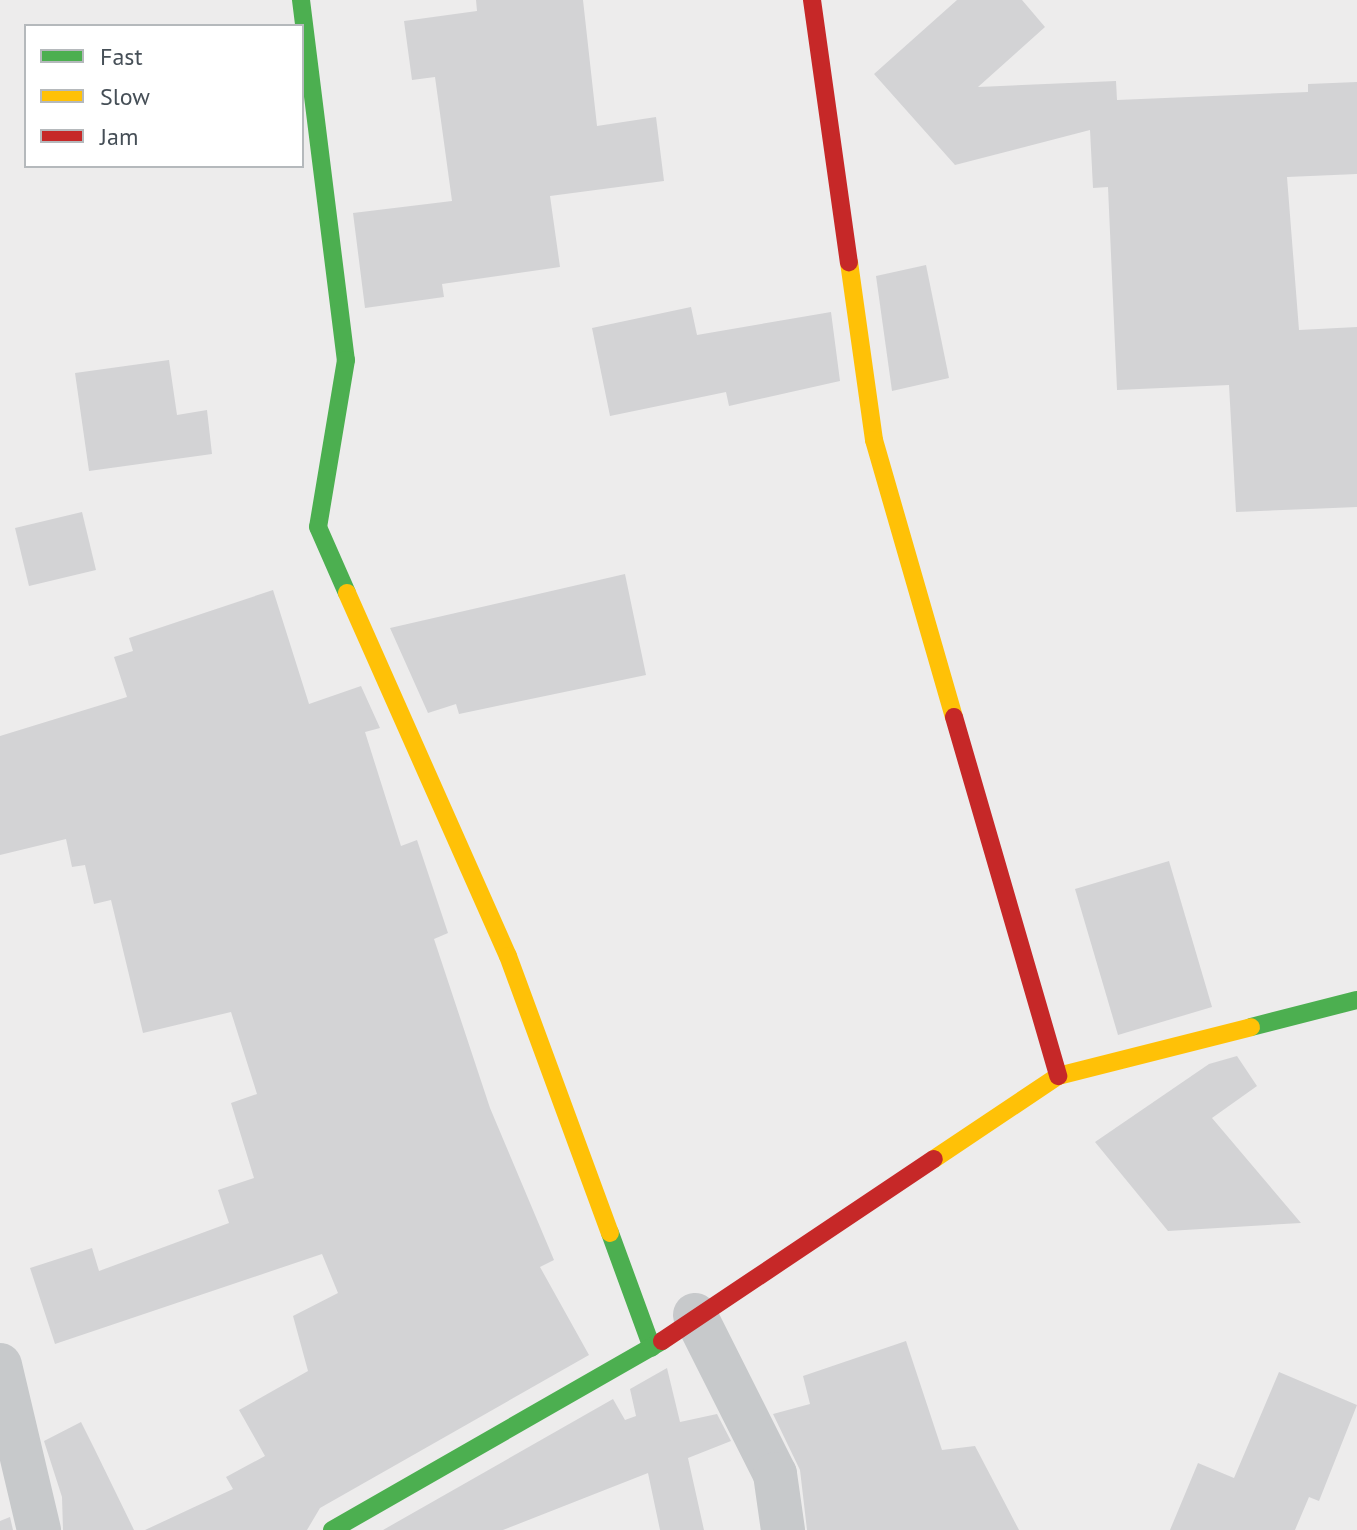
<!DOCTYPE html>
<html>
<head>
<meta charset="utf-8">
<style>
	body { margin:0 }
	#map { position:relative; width:1357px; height:1530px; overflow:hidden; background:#edecec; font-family:"PT Sans",sans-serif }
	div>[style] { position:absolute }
	.building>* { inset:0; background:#d3d3d5 }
	.street>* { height:44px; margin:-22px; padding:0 22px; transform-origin:22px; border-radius:22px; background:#c7c9cb }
	.fast>* { height:18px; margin:-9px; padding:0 9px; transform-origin:9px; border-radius:9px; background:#4caf50 }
	.slow>* { height:18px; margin:-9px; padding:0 9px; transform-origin:9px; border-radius:9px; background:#ffc107 }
	.jam>* { height:18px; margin:-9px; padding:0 9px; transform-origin:9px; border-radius:9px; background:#c62828 }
	span { translate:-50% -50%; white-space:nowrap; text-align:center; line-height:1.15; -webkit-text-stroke:6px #fff; paint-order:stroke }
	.legend { position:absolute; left:24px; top:24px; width:280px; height:144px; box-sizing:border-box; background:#fff; border:2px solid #b5b9bc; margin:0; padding:10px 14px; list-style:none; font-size:24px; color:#464f57 }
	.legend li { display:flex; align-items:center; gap:16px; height:40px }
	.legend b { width:40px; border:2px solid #b5b9bc }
</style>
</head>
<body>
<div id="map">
	<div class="building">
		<i style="clip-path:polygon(476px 0,583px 0,597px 126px,656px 117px,664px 181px,550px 196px,560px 267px,442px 284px,444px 297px,365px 308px,353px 213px,452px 201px,435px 77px,412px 80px,404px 21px,477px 11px)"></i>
		<i style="clip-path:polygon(957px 0,1022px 0,1045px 27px,978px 87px,1116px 81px,1117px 100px,1308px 92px,1308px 84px,1357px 82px,1357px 174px,1287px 177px,1299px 330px,1357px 327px,1357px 507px,1236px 512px,1229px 385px,1117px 390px,1108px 187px,1093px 188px,1090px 130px,955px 165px,874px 74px)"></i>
		<i style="clip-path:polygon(926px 265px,949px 378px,892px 391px,876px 276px)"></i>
		<i style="clip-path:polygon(691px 307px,697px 335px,831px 312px,840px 381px,729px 406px,726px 392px,610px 416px,592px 328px)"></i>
		<i style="clip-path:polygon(169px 360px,177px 415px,207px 410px,212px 454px,89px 471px,75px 373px)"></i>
		<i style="clip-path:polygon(82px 512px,96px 570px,29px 586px,15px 528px)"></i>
		<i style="clip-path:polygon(625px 574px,646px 675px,459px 714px,456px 704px,428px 713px,390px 628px)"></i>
		<i style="clip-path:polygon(273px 590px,309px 704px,361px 686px,380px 728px,365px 732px,401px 846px,417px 840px,448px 933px,434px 939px,490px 1108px,554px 1260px,540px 1267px,589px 1355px,320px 1508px,307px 1530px,145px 1530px,233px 1489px,226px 1477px,265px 1456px,239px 1410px,308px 1371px,293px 1316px,338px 1293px,322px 1254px,55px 1344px,30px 1268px,92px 1248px,99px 1271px,229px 1223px,218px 1190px,254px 1178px,231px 1103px,257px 1094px,231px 1012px,143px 1033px,111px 900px,94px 904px,85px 865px,72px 867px,66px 839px,0 855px,0 736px,127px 697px,114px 657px,133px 651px,129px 638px)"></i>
		<i style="clip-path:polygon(1169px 861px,1212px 1007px,1118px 1035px,1075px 889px)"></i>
		<i style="clip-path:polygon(1237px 1056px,1257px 1086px,1212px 1118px,1301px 1223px,1168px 1231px,1095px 1142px,1209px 1064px)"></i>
		<i style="clip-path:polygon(906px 1341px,942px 1450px,975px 1446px,1019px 1530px,807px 1530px,800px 1470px,773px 1414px,810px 1404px,803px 1376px)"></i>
		<i style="clip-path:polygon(667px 1368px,680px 1422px,717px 1414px,731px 1441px,688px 1458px,704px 1530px,660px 1530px,648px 1473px,503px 1530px,383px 1530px,613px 1399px,625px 1420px,636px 1416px,630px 1389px)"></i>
		<i style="clip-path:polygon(1279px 1372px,1357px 1405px,1319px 1501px,1309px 1497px,1295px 1530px,1170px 1530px,1198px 1463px,1234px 1478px)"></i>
		<i style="clip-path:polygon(81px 1422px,95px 1450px,134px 1530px,63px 1530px,62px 1497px,44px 1441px)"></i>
		<i style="clip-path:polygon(10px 1517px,13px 1530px,0 1530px,0 1521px)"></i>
	</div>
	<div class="street">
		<i style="left:695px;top:1315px;width:178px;rotate:63.3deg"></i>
		<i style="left:775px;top:1474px;width:57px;rotate:81.9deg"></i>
		<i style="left:0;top:1365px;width:170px;rotate:76.7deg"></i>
	</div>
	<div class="fast">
		<i style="left:301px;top:0;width:363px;rotate:82.9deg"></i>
		<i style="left:346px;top:360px;width:169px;rotate:99.5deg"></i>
		<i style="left:318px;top:527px;width:72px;rotate:66.3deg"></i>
		<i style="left:1251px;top:1027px;width:109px;rotate:-14.3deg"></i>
		<i style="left:610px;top:1233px;width:122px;rotate:69.9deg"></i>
		<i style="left:332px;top:1530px;width:380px;rotate:-29.8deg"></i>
	</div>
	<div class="slow">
		<i style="left:849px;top:262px;width:180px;rotate:82deg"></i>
		<i style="left:874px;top:440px;width:288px;rotate:73.9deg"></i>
		<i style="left:347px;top:593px;width:397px;rotate:66.1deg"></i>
		<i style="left:508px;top:956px;width:295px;rotate:69.8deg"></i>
		<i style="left:934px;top:1159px;width:149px;rotate:-33.8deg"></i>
		<i style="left:1058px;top:1076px;width:199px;rotate:-14.2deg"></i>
	</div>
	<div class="jam">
		<i style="left:812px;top:0;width:265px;rotate:82deg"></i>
		<i style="left:954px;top:717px;width:374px;rotate:73.8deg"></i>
		<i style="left:662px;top:1341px;width:327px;rotate:-33.8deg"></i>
	</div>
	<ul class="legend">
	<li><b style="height:10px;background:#4caf50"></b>Fast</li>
	<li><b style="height:10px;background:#ffc107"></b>Slow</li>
	<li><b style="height:10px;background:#c62828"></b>Jam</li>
	</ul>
</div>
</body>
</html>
